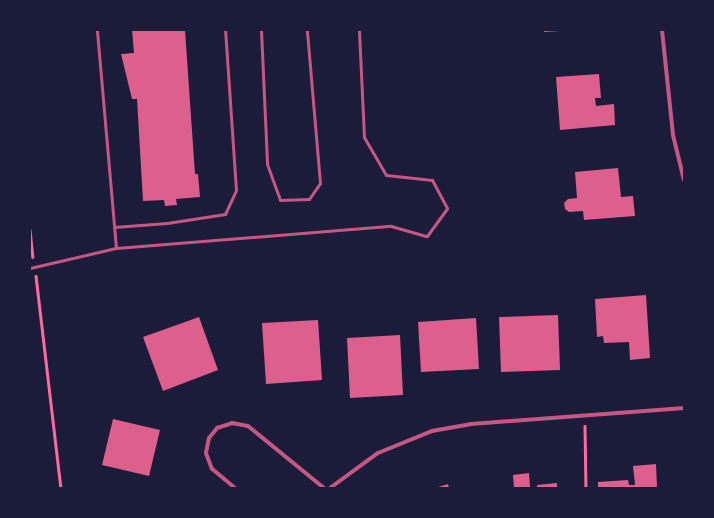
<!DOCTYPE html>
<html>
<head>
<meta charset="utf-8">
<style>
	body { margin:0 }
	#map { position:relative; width:714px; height:518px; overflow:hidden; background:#1b1b3a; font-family:"Space Grotesk",sans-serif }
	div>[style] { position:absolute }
	.building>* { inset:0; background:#dd5f8e }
	.path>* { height:2.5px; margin:-1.25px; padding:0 1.25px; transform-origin:1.25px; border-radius:1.25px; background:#ff6b9d }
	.service>* { height:3px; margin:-1.5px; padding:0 1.5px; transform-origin:1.5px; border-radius:1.5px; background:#c65784 }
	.minor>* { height:4px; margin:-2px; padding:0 2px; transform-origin:2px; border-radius:2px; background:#c65784 }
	span { translate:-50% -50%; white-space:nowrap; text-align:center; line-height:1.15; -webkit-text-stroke:3px #1b1b3a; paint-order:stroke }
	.frame { position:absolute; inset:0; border:31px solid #1b1b3a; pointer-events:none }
</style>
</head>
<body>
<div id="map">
	<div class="building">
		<i style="clip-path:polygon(132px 30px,185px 30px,195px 174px,198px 174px,200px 197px,176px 199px,177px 205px,165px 206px,164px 200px,143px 201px,137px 99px,132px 99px,121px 54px,134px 53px)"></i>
		<i style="clip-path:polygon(544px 30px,560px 30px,560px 31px,544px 32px)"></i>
		<i style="clip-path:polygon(599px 74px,601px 98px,595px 98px,596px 106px,614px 104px,615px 125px,560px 130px,556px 77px)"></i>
		<i style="clip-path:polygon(618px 168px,621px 197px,633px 196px,635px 216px,584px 220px,583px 211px,569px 212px,565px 209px,564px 203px,568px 199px,577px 198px,575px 172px)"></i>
		<i style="clip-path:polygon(646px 295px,650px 358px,630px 360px,629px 342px,604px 343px,603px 336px,597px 337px,595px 299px)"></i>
		<i style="clip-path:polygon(558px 315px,560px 370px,501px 372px,499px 317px)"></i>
		<i style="clip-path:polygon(199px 317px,218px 370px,163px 391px,143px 337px)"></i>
		<i style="clip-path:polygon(476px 318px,479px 369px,421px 372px,418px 322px)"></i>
		<i style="clip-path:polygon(318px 320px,322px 380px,266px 384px,262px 323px)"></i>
		<i style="clip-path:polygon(400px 335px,403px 395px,350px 398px,347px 338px)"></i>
		<i style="clip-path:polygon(113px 419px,160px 430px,149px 476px,102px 465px)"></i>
		<i style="clip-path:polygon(656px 464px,657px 488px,598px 488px,598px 482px,628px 480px,629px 485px,635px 485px,633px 466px)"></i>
		<i style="clip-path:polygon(529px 473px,530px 488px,514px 488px,513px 475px)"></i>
		<i style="clip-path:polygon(557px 483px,557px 488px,537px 488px,537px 485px)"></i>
		<i style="clip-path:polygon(448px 484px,449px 488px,435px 488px)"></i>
	</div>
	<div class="path">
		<i style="left:30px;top:230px;width:27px;rotate:84deg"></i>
		<i style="left:36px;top:276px;width:213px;rotate:83.3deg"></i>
		<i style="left:585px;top:426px;width:62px;rotate:89.1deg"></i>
	</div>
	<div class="service">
		<i style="left:261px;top:30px;width:134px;rotate:87.4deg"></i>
		<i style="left:267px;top:164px;width:38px;rotate:70deg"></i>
		<i style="left:280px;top:200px;width:29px;rotate:-2deg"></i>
		<i style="left:309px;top:199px;width:19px;rotate:-55deg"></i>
		<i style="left:320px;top:183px;width:154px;rotate:-94.9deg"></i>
		<i style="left:114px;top:227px;width:53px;rotate:-4.3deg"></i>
		<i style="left:167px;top:223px;width:59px;rotate:-8.8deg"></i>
		<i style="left:225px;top:214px;width:26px;rotate:-65deg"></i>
		<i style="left:236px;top:190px;width:160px;rotate:-93.9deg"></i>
		<i style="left:116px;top:248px;width:276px;rotate:-4.6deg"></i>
		<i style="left:391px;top:226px;width:37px;rotate:16deg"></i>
		<i style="left:427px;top:236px;width:34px;rotate:-54deg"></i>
		<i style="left:447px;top:208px;width:32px;rotate:-118deg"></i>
		<i style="left:432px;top:180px;width:46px;rotate:-173.8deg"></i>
		<i style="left:386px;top:175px;width:44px;rotate:-120.1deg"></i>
		<i style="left:364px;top:137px;width:107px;rotate:-92.7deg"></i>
		<i style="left:30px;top:268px;width:88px;rotate:-13.1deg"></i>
		<i style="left:116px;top:248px;width:219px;rotate:-95deg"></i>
	</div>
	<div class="minor">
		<i style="left:662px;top:30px;width:106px;rotate:84deg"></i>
		<i style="left:673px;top:135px;width:46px;rotate:76.3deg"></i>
		<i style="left:235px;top:488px;width:30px;rotate:-140deg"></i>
		<i style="left:212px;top:469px;width:17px;rotate:-111deg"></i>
		<i style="left:206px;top:453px;width:15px;rotate:-79deg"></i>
		<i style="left:209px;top:438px;width:13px;rotate:-51deg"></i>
		<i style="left:217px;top:428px;width:16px;rotate:-18deg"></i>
		<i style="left:232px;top:423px;width:16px;rotate:11deg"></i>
		<i style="left:248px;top:426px;width:98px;rotate:39.2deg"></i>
		<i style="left:330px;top:488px;width:59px;rotate:-36.1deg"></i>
		<i style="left:378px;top:453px;width:58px;rotate:-22.2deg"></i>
		<i style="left:432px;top:431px;width:40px;rotate:-10deg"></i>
		<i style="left:471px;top:424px;width:214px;rotate:-4.3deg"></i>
	</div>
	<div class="frame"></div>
</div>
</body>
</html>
